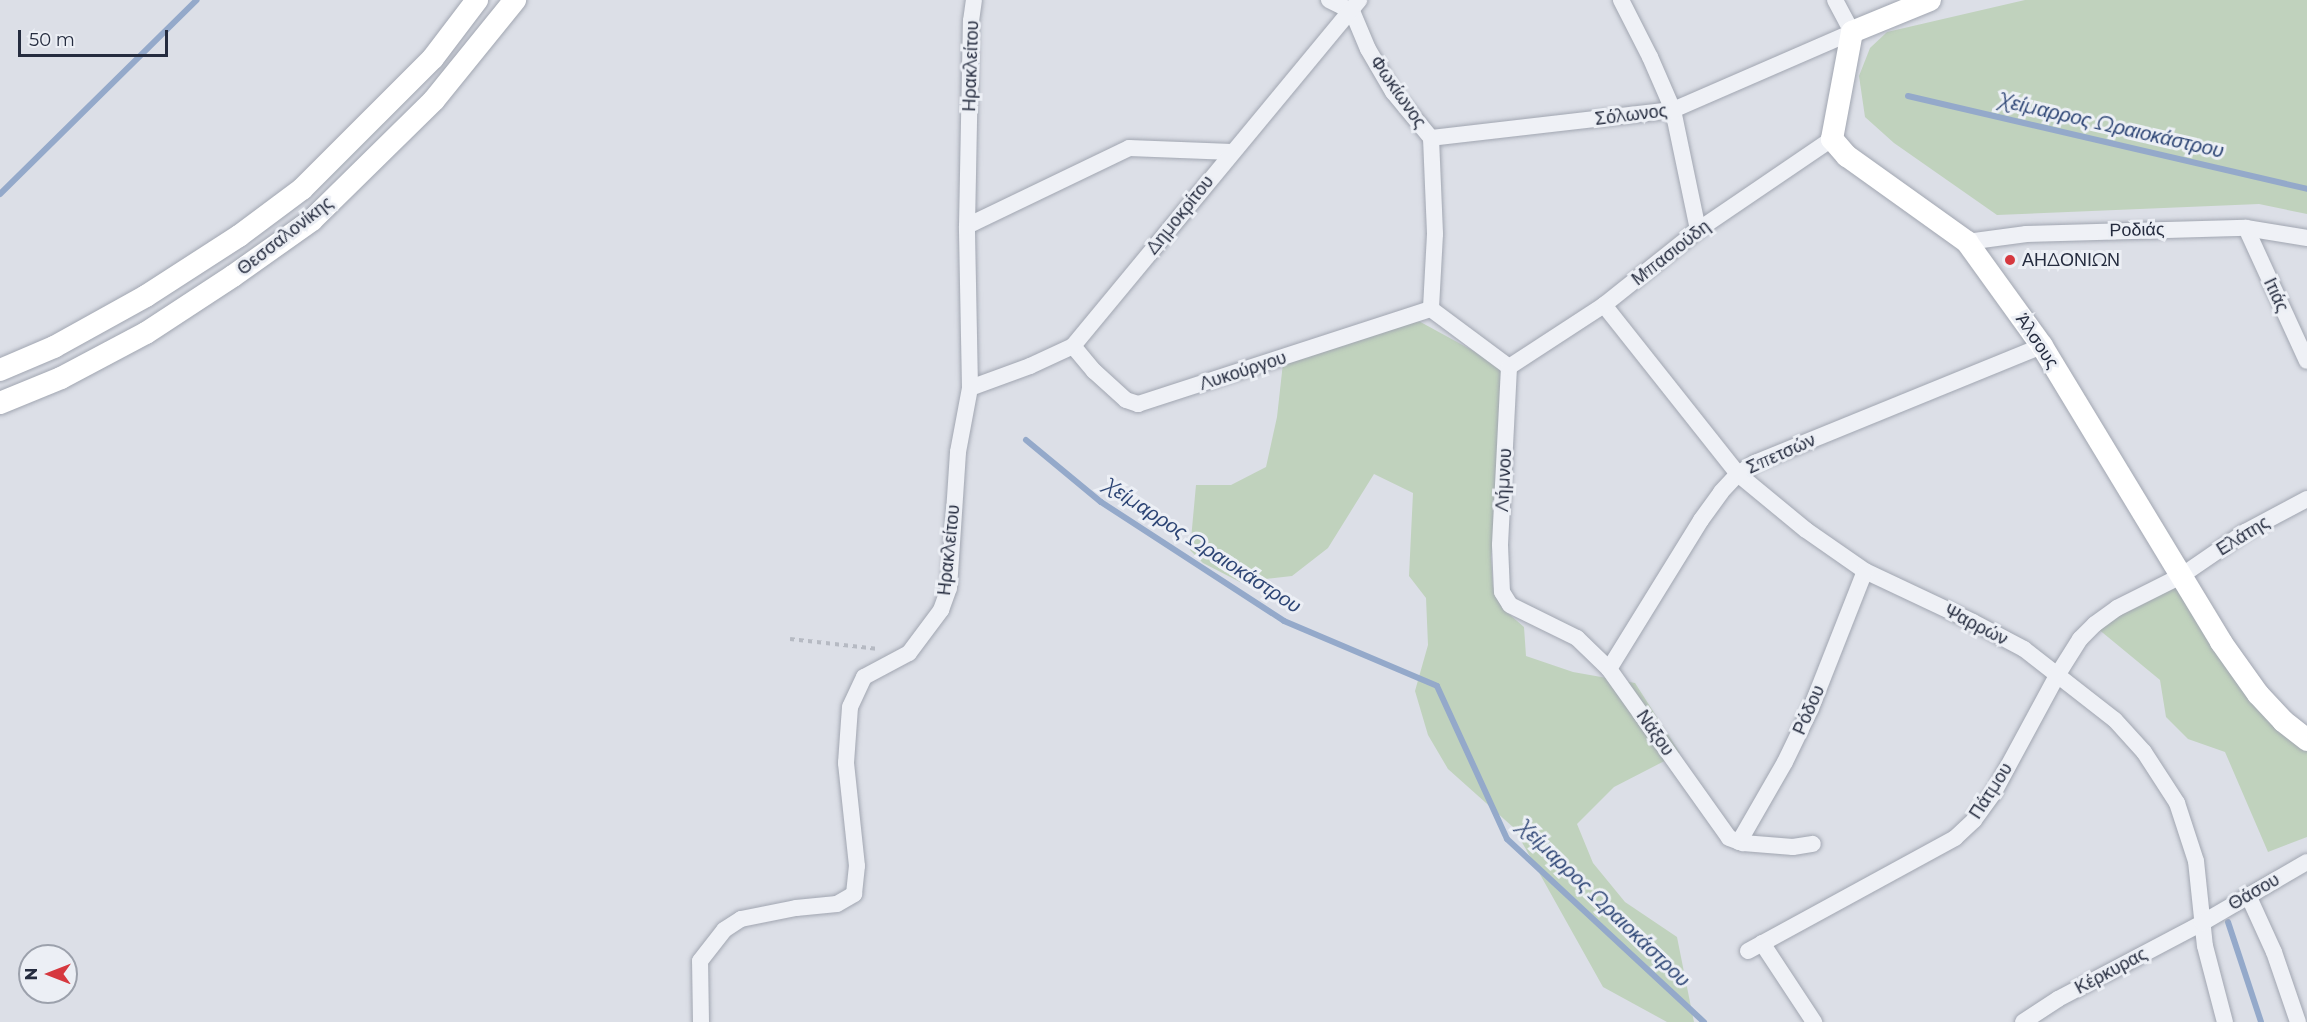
<!DOCTYPE html>
<html>
<head>
<meta charset="utf-8">
<style>
	body { margin:0 }
	#map { position:relative; width:2307px; height:1022px; overflow:hidden; background:#dcdfe7; font-family:Montserrat,sans-serif }
	div>[style] { position:absolute }
	.green>* { inset:0; background:#c0d2bd }
	.stream>* { height:6px; margin:-3px; padding:0 3px; transform-origin:3px; border-radius:3px; background:#94a9ca }
	.path>* { height:4px; margin-top:-2px; transform-origin:0; background:repeating-linear-gradient(90deg,#b6bac3 0 4.5px,transparent 0 9px) }
	.roads { filter:drop-shadow(0 0 2px #a1a6b1) drop-shadow(0 0 2px #a1a6b1) }
	.street>* { height:16px; margin:-8px; padding:0 8px; transform-origin:8px; border-radius:8px; background:#eff1f6 }
	.secondary>* { height:22px; margin:-11px; padding:0 11px; transform-origin:11px; border-radius:11px; background:#fff }
	.dots>* { width:16px; height:16px; translate:-50% -50%; box-sizing:border-box; border:3px solid #eceff5; border-radius:50% }
	span { translate:-50% -50%; white-space:nowrap; text-align:center; line-height:1.15; -webkit-text-stroke:6px #eceff5; paint-order:stroke }
	.street-label { font-size:18px; color:#252c3f }
	.poi-label { font-size:18px; color:#252c3f }
	.left { translate:0 -50%; text-align:left }
	.water-label { font-size:20px; color:#2d4575; font-style:italic }
	.north { position:absolute; left:18px; top:944px; width:60px; height:60px; box-sizing:border-box; background:#eceff5; border:2px solid #9ca1ac; border-radius:50%; rotate:270deg; font-size:16px; font-weight:700; line-height:24px; text-align:center; color:#252c3f }
	.north::after { content:''; display:block; margin:auto; width:21px; height:27px; background:#d6383f; clip-path:polygon(50% 0,100% 100%,50% 72%,0 100%) }
	.scale { position:absolute; left:18px; top:30px; width:150px; height:27px; box-sizing:border-box; border:3px solid #252c3f; border-top:0; padding-left:8px; font-size:18px; line-height:21px; white-space:nowrap; color:#252c3f; -webkit-text-stroke:4px #eceff5; paint-order:stroke }
</style>
</head>
<body>
<div id="map">
	<div class="green">
		<i style="clip-path:polygon(2025px 0,2307px 0,2307px 214px,2259px 204px,1997px 215px,1894px 143px,1865px 117px,1859px 76px,1870px 48px,1887px 32px)"></i>
		<i style="clip-path:polygon(1404px 313px,1512px 372px,1491px 557px,1493px 586px,1502px 608px,1524px 627px,1526px 656px,1573px 672px,1635px 683px,1680px 753px,1614px 787px,1577px 824px,1593px 863px,1625px 902px,1677px 937px,1694px 1022px,1667px 1022px,1603px 987px,1514px 828px,1448px 769px,1428px 735px,1415px 691px,1428px 645px,1426px 598px,1409px 576px,1413px 493px,1374px 474px,1328px 548px,1292px 576px,1240px 582px,1203px 563px,1190px 550px,1196px 485px,1231px 485px,1266px 467px,1277px 417px,1283px 363px)"></i>
		<i style="clip-path:polygon(2178px 584px,2307px 745px,2307px 837px,2268px 852px,2225px 752px,2188px 739px,2166px 717px,2160px 680px,2097px 628px)"></i>
	</div>
	<div class="stream">
		<i style="left:1908px;top:96px;width:410px;rotate:13.1deg"></i>
		<i style="left:0;top:194px;width:276px;rotate:-44.6deg"></i>
		<i style="left:1026px;top:440px;width:97px;rotate:39.6deg"></i>
		<i style="left:1101px;top:502px;width:218px;rotate:33deg"></i>
		<i style="left:1284px;top:621px;width:166px;rotate:23deg"></i>
		<i style="left:1437px;top:686px;width:168px;rotate:65.4deg"></i>
		<i style="left:1507px;top:839px;width:269px;rotate:42.9deg"></i>
		<i style="left:2228px;top:922px;width:105px;rotate:71.7deg"></i>
	</div>
	<div class="path">
		<i style="left:790px;top:639px;width:89px;rotate:6.5deg"></i>
	</div>
	<div class="roads">
		<div class="street">
			<i style="left:1329px;top:0;width:25px;rotate:26deg"></i>
			<i style="left:1352px;top:11px;width:41px;rotate:67.2deg"></i>
			<i style="left:1368px;top:49px;width:50px;rotate:59.8deg"></i>
			<i style="left:1393px;top:92px;width:60px;rotate:50.4deg"></i>
			<i style="left:1431px;top:138px;width:96px;rotate:87.6deg"></i>
			<i style="left:1435px;top:234px;width:75px;rotate:93.1deg"></i>
			<i style="left:1621px;top:0;width:64px;rotate:63deg"></i>
			<i style="left:1650px;top:57px;width:58px;rotate:66.5deg"></i>
			<i style="left:1673px;top:110px;width:123px;rotate:78.2deg"></i>
			<i style="left:1431px;top:138px;width:244px;rotate:-6.6deg"></i>
			<i style="left:1673px;top:110px;width:195px;rotate:-23.5deg"></i>
			<i style="left:1852px;top:32px;width:36px;rotate:-118deg"></i>
			<i style="left:967px;top:226px;width:180px;rotate:-25.7deg"></i>
			<i style="left:1129px;top:148px;width:103px;rotate:2.2deg"></i>
			<i style="left:2246px;top:228px;width:146px;rotate:65.4deg"></i>
			<i style="left:1967px;top:242px;width:60px;rotate:-7.7deg"></i>
			<i style="left:2026px;top:234px;width:220px;rotate:-1.6deg"></i>
			<i style="left:2246px;top:228px;width:62px;rotate:9.3deg"></i>
			<i style="left:1604px;top:305px;width:216px;rotate:51.6deg"></i>
			<i style="left:1738px;top:474px;width:88px;rotate:39.5deg"></i>
			<i style="left:1806px;top:530px;width:72px;rotate:34.8deg"></i>
			<i style="left:1865px;top:571px;width:119px;rotate:25.3deg"></i>
			<i style="left:1973px;top:622px;width:58px;rotate:27.9deg"></i>
			<i style="left:2024px;top:649px;width:115px;rotate:38deg"></i>
			<i style="left:2115px;top:720px;width:43px;rotate:47.8deg"></i>
			<i style="left:2144px;top:752px;width:61px;rotate:57.1deg"></i>
			<i style="left:2177px;top:803px;width:61px;rotate:71.9deg"></i>
			<i style="left:2196px;top:861px;width:85px;rotate:84deg"></i>
			<i style="left:2205px;top:946px;width:79px;rotate:75.3deg"></i>
			<i style="left:1431px;top:309px;width:97px;rotate:36.6deg"></i>
			<i style="left:1073px;top:346px;width:33px;rotate:50deg"></i>
			<i style="left:1094px;top:371px;width:43px;rotate:42.2deg"></i>
			<i style="left:1126px;top:400px;width:13px;rotate:18deg"></i>
			<i style="left:1138px;top:404px;width:308px;rotate:-18deg"></i>
			<i style="left:1509px;top:367px;width:178px;rotate:92.9deg"></i>
			<i style="left:1500px;top:545px;width:47px;rotate:87.6deg"></i>
			<i style="left:1502px;top:592px;width:15px;rotate:58deg"></i>
			<i style="left:1510px;top:605px;width:75px;rotate:26.2deg"></i>
			<i style="left:1577px;top:638px;width:45px;rotate:44.1deg"></i>
			<i style="left:1609px;top:669px;width:207px;rotate:54.6deg"></i>
			<i style="left:1729px;top:838px;width:15px;rotate:20deg"></i>
			<i style="left:1743px;top:843px;width:50px;rotate:4.6deg"></i>
			<i style="left:1793px;top:847px;width:20px;rotate:-9deg"></i>
			<i style="left:1509px;top:367px;width:113px;rotate:-33.1deg"></i>
			<i style="left:1604px;top:305px;width:120px;rotate:-38.6deg"></i>
			<i style="left:1698px;top:230px;width:162px;rotate:-34.2deg"></i>
			<i style="left:970px;top:388px;width:64px;rotate:-20.1deg"></i>
			<i style="left:1030px;top:366px;width:47px;rotate:-24.9deg"></i>
			<i style="left:1073px;top:346px;width:449px;rotate:-50.4deg"></i>
			<i style="left:1609px;top:669px;width:175px;rotate:-58.3deg"></i>
			<i style="left:1701px;top:520px;width:34px;rotate:-54deg"></i>
			<i style="left:1721px;top:492px;width:25px;rotate:-47deg"></i>
			<i style="left:1738px;top:474px;width:20px;rotate:-33deg"></i>
			<i style="left:1755px;top:463px;width:310px;rotate:-22.2deg"></i>
			<i style="left:1739px;top:842px;width:92px;rotate:-60.1deg"></i>
			<i style="left:1785px;top:762px;width:60px;rotate:-64.3deg"></i>
			<i style="left:1811px;top:708px;width:147px;rotate:-68.5deg"></i>
			<i style="left:2248px;top:895px;width:63px;rotate:65.5deg"></i>
			<i style="left:2274px;top:952px;width:74px;rotate:71.1deg"></i>
			<i style="left:1762px;top:943px;width:95px;rotate:56.6deg"></i>
			<i style="left:1748px;top:951px;width:236px;rotate:-28.6deg"></i>
			<i style="left:1955px;top:838px;width:26px;rotate:-43deg"></i>
			<i style="left:1974px;top:820px;width:32px;rotate:-54deg"></i>
			<i style="left:1993px;top:794px;width:136px;rotate:-61.6deg"></i>
			<i style="left:2058px;top:674px;width:41px;rotate:-57.8deg"></i>
			<i style="left:2080px;top:639px;width:21px;rotate:-45deg"></i>
			<i style="left:2095px;top:624px;width:27px;rotate:-36deg"></i>
			<i style="left:2117px;top:608px;width:72px;rotate:-26.6deg"></i>
			<i style="left:2181px;top:576px;width:78px;rotate:-34.5deg"></i>
			<i style="left:2245px;top:532px;width:70px;rotate:-28deg"></i>
			<i style="left:701px;top:1022px;width:61px;rotate:-90.9deg"></i>
			<i style="left:700px;top:961px;width:39px;rotate:-52deg"></i>
			<i style="left:724px;top:930px;width:20px;rotate:-33deg"></i>
			<i style="left:741px;top:919px;width:56px;rotate:-11.3deg"></i>
			<i style="left:796px;top:908px;width:41px;rotate:-5.6deg"></i>
			<i style="left:837px;top:904px;width:20px;rotate:-30deg"></i>
			<i style="left:854px;top:894px;width:28px;rotate:-84deg"></i>
			<i style="left:857px;top:866px;width:104px;rotate:-96.1deg"></i>
			<i style="left:846px;top:763px;width:56px;rotate:-85.9deg"></i>
			<i style="left:850px;top:707px;width:33px;rotate:-65deg"></i>
			<i style="left:864px;top:677px;width:51px;rotate:-28.1deg"></i>
			<i style="left:909px;top:653px;width:54px;rotate:-53.3deg"></i>
			<i style="left:941px;top:610px;width:23px;rotate:-70deg"></i>
			<i style="left:949px;top:588px;width:136px;rotate:-86.2deg"></i>
			<i style="left:958px;top:452px;width:65px;rotate:-79.4deg"></i>
			<i style="left:970px;top:388px;width:162px;rotate:-91.1deg"></i>
			<i style="left:967px;top:226px;width:205px;rotate:-88.9deg"></i>
			<i style="left:971px;top:21px;width:21px;rotate:-82deg"></i>
			<i style="left:2023px;top:1022px;width:42px;rotate:-33.3deg"></i>
			<i style="left:2058px;top:999px;width:163px;rotate:-27.8deg"></i>
			<i style="left:2202px;top:923px;width:121px;rotate:-30.2deg"></i>
		</div>
		<div class="secondary">
			<i style="left:1930px;top:0;width:84px;rotate:157.7deg"></i>
			<i style="left:1852px;top:32px;width:109px;rotate:100.6deg"></i>
			<i style="left:1832px;top:139px;width:23px;rotate:49deg"></i>
			<i style="left:1847px;top:156px;width:148px;rotate:35.6deg"></i>
			<i style="left:1967px;top:242px;width:128px;rotate:54.2deg"></i>
			<i style="left:2042px;top:346px;width:346px;rotate:58.8deg"></i>
			<i style="left:2221px;top:642px;width:64px;rotate:54.6deg"></i>
			<i style="left:2258px;top:694px;width:37px;rotate:47deg"></i>
			<i style="left:2283px;top:721px;width:31px;rotate:38deg"></i>
			<i style="left:0;top:370px;width:59px;rotate:-23.1deg"></i>
			<i style="left:54px;top:347px;width:105px;rotate:-29deg"></i>
			<i style="left:146px;top:296px;width:111px;rotate:-32.8deg"></i>
			<i style="left:239px;top:236px;width:79px;rotate:-36.7deg"></i>
			<i style="left:302px;top:189px;width:185px;rotate:-45deg"></i>
			<i style="left:433px;top:58px;width:73px;rotate:-52.8deg"></i>
			<i style="left:0;top:403px;width:66px;rotate:-22.3deg"></i>
			<i style="left:61px;top:378px;width:96px;rotate:-27.9deg"></i>
			<i style="left:146px;top:333px;width:104px;rotate:-33.2deg"></i>
			<i style="left:233px;top:276px;width:97px;rotate:-35.3deg"></i>
			<i style="left:312px;top:220px;width:171px;rotate:-44.5deg"></i>
			<i style="left:434px;top:100px;width:129px;rotate:-51deg"></i>
		</div>
	</div>
	<div class="dots">
		<i style="left:2010px;top:260px;background:#d6383f"></i>
	</div>
	<div class="street-label">
		<span style="left:971px;top:66px;rotate:-88deg">Ηρακλείτου</span>
		<span style="left:1398px;top:92px;rotate:55deg">Φωκίωνος</span>
		<span style="left:1631px;top:115px;rotate:-7deg">Σόλωνος</span>
		<span style="left:1180px;top:215px;rotate:-51deg">Δημοκρίτου</span>
		<span style="left:2137px;top:230px;rotate:-1deg">Ροδιάς</span>
		<span style="left:285px;top:236px;rotate:-38deg">Θεσσαλονίκης</span>
		<span style="left:1671px;top:253px;rotate:-38deg">Μπασιούδη</span>
		<span style="left:2276px;top:295px;rotate:65deg">Ιτιάς</span>
		<span style="left:2037px;top:341px;rotate:56deg">Άλσους</span>
		<span style="left:1243px;top:371px;rotate:-18deg">Λυκούργου</span>
		<span style="left:1781px;top:454px;rotate:-24deg">Σπετσών</span>
		<span style="left:1504px;top:480px;rotate:-87deg">Λήμνου</span>
		<span style="left:2243px;top:536px;rotate:-32deg">Ελάτης</span>
		<span style="left:949px;top:550px;rotate:-84deg">Ηρακλείτου</span>
		<span style="left:1976px;top:625px;rotate:27deg">Ψαρρών</span>
		<span style="left:1809px;top:710px;rotate:-66deg">Ρόδου</span>
		<span style="left:1655px;top:733px;rotate:55deg">Νάξου</span>
		<span style="left:1991px;top:791px;rotate:-57deg">Πάτμου</span>
		<span style="left:2254px;top:892px;rotate:-30deg">Θάσου</span>
		<span style="left:2111px;top:971px;rotate:-28deg">Κέρκυρας</span>
	</div>
	<div class="poi-label">
		<span class="left" style="left:2022px;top:260px">ΑΗΔΟΝΙΩΝ</span>
	</div>
	<div class="water-label">
		<span style="left:2112px;top:126px;rotate:13deg">Χείμαρρος Ωραιοκάστρου</span>
		<span style="left:1203px;top:546px;rotate:33deg">Χείμαρρος Ωραιοκάστρου</span>
		<span style="left:1604px;top:904px;rotate:44deg">Χείμαρρος Ωραιοκάστρου</span>
	</div>
	<div class="north">N</div>
	<div class="scale">50 m</div>
</div>
</body>
</html>
